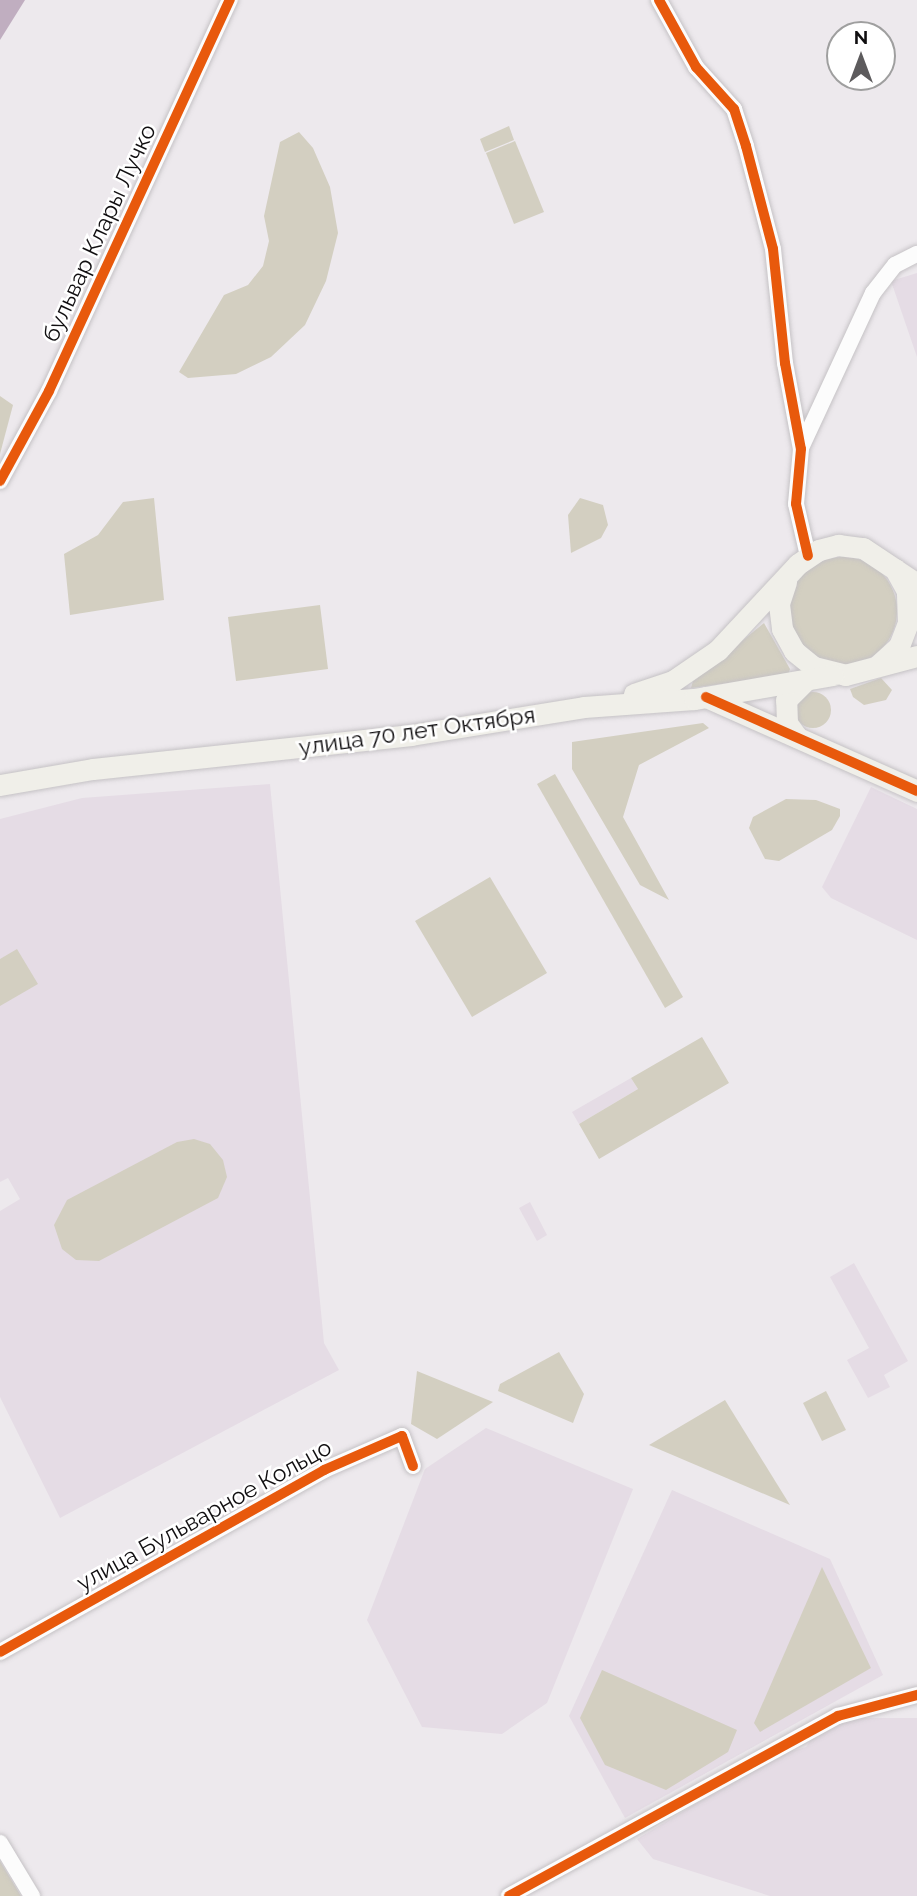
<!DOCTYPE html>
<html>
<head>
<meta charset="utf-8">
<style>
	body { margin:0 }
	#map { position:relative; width:917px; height:1896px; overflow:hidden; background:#ede9ed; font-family:Raleway,sans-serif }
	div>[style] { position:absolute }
	.built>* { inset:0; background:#e5dce5 }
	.green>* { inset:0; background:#d3cfc1 }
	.round { border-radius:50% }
	.water>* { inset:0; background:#c0aec0 }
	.roads { filter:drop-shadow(0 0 2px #c5c2c5) drop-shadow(0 0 2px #c5c2c5) }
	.street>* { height:16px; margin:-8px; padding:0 8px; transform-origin:8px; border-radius:8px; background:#fcfcfc }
	.secondary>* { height:21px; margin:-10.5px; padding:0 10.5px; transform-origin:10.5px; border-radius:10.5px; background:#f0efe9 }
	.cycleway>* { height:10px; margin:-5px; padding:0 5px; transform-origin:5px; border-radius:5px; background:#e8590c }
	span { translate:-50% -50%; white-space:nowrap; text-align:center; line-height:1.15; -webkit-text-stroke:5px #fff; paint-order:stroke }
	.street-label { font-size:23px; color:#100e10 }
	.north { position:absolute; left:826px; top:21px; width:70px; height:70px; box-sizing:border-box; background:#fff; border:2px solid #9f9f9f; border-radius:50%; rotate:0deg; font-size:19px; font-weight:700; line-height:28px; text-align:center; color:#100e10 }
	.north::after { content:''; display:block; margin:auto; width:24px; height:32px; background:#5d5b5d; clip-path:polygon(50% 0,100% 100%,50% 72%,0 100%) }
</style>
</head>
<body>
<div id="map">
	<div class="built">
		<i style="clip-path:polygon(917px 273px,917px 357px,891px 281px)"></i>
		<i style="clip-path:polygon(270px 784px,324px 1343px,339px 1370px,60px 1518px,0 1397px,0 1211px,20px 1199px,8px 1178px,0 1182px,0 819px,82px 798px)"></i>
		<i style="clip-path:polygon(871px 787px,917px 809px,917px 940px,831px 898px,822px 887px)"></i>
		<i style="clip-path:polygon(631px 1078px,638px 1089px,579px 1124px,572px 1112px)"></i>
		<i style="clip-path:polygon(530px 1202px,547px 1235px,537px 1241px,519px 1208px)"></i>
		<i style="clip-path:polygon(854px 1263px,908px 1361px,884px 1375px,890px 1387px,868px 1398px,847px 1360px,869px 1348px,830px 1277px)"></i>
		<i style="clip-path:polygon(486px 1428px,633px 1489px,547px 1703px,502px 1734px,422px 1727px,367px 1620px,425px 1469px)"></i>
		<i style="clip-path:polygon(672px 1490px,830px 1559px,883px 1675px,625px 1818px,569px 1716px)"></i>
		<i style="clip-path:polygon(846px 1718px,917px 1718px,917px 1896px,770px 1896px,653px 1859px,637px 1839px,778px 1755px,806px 1747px,814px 1734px)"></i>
	</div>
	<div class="green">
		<i style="clip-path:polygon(509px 126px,514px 140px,485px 152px,480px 139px)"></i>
		<i style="clip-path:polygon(299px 132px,313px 148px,330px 187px,338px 233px,326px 281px,305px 325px,271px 357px,236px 374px,188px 378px,179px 372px,224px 295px,248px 285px,263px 266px,269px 241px,264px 216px,280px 142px)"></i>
		<i style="clip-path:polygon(515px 141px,544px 212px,514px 224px,486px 153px)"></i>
		<i style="clip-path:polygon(0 396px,13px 405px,0 454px)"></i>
		<i style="clip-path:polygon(154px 498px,164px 600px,70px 615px,64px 554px,98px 535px,123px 502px)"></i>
		<i style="clip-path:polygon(580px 498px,603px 505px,608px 525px,601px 538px,571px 553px,568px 515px)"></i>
		<i class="round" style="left:789px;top:557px;width:108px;height:108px"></i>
		<i style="clip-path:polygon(320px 605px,328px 669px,236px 681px,228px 617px)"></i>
		<i style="clip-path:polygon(764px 623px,790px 669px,788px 675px,691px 688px,693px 681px)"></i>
		<i style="clip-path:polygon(881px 678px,892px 690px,886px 700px,864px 705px,853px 697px,850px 689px)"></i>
		<i class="round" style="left:795px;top:692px;width:36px;height:36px"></i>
		<i style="clip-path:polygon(703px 723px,709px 728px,639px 765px,623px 817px,669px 900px,640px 885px,572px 769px,572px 742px)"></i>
		<i style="clip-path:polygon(555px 774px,683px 997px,665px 1008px,537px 784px)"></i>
		<i style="clip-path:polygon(786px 799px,816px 800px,840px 809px,840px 816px,832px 830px,779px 861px,765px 859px,749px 828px,753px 817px)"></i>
		<i style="clip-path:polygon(490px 877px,547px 973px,472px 1017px,415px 921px)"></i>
		<i style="clip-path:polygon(17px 949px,38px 984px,0 1006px,0 959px)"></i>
		<i style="clip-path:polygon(702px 1037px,729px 1083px,599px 1159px,579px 1124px,638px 1089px,631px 1078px)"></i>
		<i style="clip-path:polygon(194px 1139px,210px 1144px,223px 1160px,227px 1177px,218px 1198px,99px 1261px,76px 1260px,62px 1249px,54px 1225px,67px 1200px,177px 1142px)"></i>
		<i style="clip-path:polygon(559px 1352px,584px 1394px,573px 1423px,498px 1391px,500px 1384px)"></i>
		<i style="clip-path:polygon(417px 1371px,493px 1402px,437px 1439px,411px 1424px)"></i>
		<i style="clip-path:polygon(826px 1391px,846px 1430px,822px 1441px,803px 1403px)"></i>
		<i style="clip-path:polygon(725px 1400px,790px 1505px,649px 1445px)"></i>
		<i style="clip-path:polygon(822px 1567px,871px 1668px,760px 1732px,754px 1723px)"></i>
		<i style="clip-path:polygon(602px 1670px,737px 1730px,728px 1752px,666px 1790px,605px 1765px,580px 1718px)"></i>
		<i style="clip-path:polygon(0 1861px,21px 1896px,0 1896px)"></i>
	</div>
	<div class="water">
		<i style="clip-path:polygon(0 0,25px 0,0 40px)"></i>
	</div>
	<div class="roads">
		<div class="street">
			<i style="left:659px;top:0;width:77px;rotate:61.1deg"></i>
			<i style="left:696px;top:67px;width:57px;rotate:47.9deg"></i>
			<i style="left:734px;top:109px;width:39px;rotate:72deg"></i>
			<i style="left:746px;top:146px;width:106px;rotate:75.3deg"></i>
			<i style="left:773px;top:249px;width:115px;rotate:84deg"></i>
			<i style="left:785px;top:363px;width:87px;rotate:79.5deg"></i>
			<i style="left:801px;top:449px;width:55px;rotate:95.2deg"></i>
			<i style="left:796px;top:504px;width:53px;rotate:77deg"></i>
			<i style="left:801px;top:448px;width:171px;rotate:-65.1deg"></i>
			<i style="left:873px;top:293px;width:36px;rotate:-52deg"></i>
			<i style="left:895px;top:265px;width:25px;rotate:-27deg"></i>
			<i style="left:0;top:481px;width:102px;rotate:-61.4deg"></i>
			<i style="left:49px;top:391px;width:431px;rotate:-65.2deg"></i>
			<i style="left:0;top:1652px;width:372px;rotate:-29.3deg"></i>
			<i style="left:324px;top:1470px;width:85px;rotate:-23.6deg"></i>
			<i style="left:402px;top:1436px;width:32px;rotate:70deg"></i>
			<i style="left:0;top:1843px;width:62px;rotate:58.9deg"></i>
			<i style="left:509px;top:1896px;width:375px;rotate:-28.7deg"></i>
			<i style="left:838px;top:1716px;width:82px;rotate:-14.9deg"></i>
		</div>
		<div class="secondary">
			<i style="left:786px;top:582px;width:23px;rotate:108deg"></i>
			<i style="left:779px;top:604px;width:25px;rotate:83deg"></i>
			<i style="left:782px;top:629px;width:25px;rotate:61deg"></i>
			<i style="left:794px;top:651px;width:26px;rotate:39deg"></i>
			<i style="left:814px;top:667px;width:32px;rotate:14deg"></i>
			<i style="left:845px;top:675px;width:74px;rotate:-14.8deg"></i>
			<i style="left:877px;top:666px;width:30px;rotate:-42deg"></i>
			<i style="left:899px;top:646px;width:25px;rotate:-69deg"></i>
			<i style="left:908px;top:623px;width:32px;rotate:-92deg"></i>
			<i style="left:907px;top:591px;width:25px;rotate:-119deg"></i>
			<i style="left:634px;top:694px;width:41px;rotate:-18.4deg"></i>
			<i style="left:673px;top:681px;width:55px;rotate:-34.6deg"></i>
			<i style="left:718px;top:650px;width:117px;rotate:-47.1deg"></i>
			<i style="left:798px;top:564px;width:25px;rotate:-34deg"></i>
			<i style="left:819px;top:550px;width:20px;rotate:-15deg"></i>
			<i style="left:838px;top:545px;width:25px;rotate:7deg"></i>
			<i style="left:863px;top:548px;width:65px;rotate:33.7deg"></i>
			<i style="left:706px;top:697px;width:231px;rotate:24deg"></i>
			<i style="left:797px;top:737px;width:17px;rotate:-126deg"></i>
			<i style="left:787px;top:723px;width:23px;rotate:-92deg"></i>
			<i style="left:786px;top:700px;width:28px;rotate:-45deg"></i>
			<i style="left:0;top:785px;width:94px;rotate:-9.8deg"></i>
			<i style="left:93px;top:769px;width:320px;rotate:-6.1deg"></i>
			<i style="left:411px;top:735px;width:175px;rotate:-9.2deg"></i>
			<i style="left:584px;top:707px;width:110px;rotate:-4.2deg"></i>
			<i style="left:694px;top:699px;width:141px;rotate:-9.8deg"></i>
		</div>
	</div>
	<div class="cycleway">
		<i style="left:659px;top:0;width:77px;rotate:61.1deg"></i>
		<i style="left:696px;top:67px;width:57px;rotate:47.9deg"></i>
		<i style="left:734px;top:109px;width:39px;rotate:72deg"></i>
		<i style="left:746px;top:146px;width:106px;rotate:75.3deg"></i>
		<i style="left:773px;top:249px;width:115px;rotate:84deg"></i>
		<i style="left:785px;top:363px;width:87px;rotate:79.5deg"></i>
		<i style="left:801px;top:449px;width:55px;rotate:95.2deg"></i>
		<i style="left:796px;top:504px;width:53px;rotate:77deg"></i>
		<i style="left:0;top:481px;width:102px;rotate:-61.4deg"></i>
		<i style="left:49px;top:391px;width:431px;rotate:-65.2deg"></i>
		<i style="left:706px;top:697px;width:231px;rotate:24deg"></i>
		<i style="left:0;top:1652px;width:372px;rotate:-29.3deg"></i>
		<i style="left:324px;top:1470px;width:85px;rotate:-23.6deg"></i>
		<i style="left:402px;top:1436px;width:32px;rotate:70deg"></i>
		<i style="left:509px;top:1896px;width:375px;rotate:-28.7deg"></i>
		<i style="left:838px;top:1716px;width:82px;rotate:-14.9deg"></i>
	</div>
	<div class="street-label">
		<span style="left:99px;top:233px;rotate:-65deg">бульвар Клары Лучко</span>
		<span style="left:417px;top:731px;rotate:-8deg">улица 70 лет Октября</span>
		<span style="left:204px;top:1515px;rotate:-29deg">улица Бульварное Кольцо</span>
	</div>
	<div class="north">N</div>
</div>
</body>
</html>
